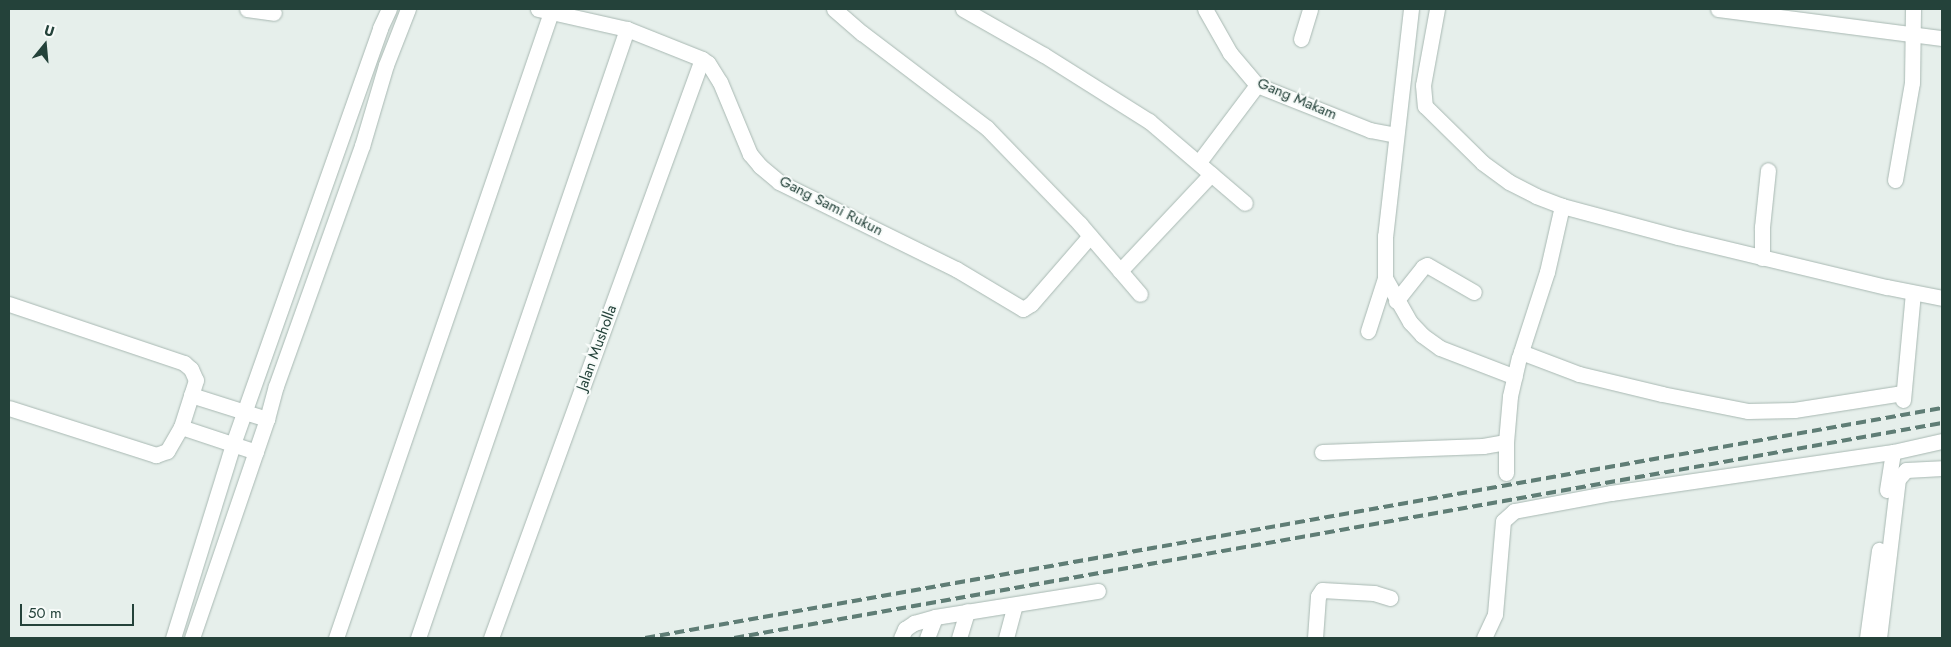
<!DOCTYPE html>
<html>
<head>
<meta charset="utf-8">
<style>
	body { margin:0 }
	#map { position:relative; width:1951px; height:647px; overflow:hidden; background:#e6efeb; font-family:Jost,sans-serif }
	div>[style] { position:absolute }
	.roads { filter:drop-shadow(0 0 1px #a8b8b2) drop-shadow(0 0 1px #a8b8b2) }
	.street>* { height:15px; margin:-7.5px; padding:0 7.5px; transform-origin:7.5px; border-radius:7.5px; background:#fff }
	.rail>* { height:4px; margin-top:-2px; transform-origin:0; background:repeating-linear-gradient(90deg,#5f7d75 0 10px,transparent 0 15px) }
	span { translate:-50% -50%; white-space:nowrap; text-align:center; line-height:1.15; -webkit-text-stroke:4px #f7fbf9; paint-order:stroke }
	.street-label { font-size:15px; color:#24423a }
	.frame { position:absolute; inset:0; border:10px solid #24423a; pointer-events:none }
	.north { position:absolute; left:20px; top:20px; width:50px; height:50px; -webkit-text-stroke:4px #f7fbf9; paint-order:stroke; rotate:17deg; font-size:14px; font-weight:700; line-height:20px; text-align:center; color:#24423a }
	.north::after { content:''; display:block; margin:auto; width:18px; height:22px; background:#24423a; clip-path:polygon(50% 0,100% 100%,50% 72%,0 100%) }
	.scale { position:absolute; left:20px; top:604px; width:114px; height:22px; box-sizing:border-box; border:2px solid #24423a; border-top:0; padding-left:6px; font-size:15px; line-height:18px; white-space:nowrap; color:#24423a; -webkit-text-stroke:4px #f7fbf9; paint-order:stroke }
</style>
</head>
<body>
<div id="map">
	<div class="roads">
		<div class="street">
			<i style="left:247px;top:9px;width:27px;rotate:8deg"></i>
			<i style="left:538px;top:9px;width:91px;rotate:12.7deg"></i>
			<i style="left:627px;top:29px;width:81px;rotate:21.8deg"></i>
			<i style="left:702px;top:59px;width:7px;rotate:34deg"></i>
			<i style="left:708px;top:63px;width:22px;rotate:58deg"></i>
			<i style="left:720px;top:82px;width:78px;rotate:67.4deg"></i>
			<i style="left:750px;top:154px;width:16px;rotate:50deg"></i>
			<i style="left:760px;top:166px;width:25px;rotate:40deg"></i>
			<i style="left:779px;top:182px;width:197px;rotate:26.2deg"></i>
			<i style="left:956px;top:269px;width:78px;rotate:30.8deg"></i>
			<i style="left:1023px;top:309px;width:9px;rotate:-32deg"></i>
			<i style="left:1031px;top:304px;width:90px;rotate:-49.1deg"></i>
			<i style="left:834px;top:9px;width:37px;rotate:41deg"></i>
			<i style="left:862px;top:33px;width:157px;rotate:37.2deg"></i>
			<i style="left:987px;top:128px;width:134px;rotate:45.9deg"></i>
			<i style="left:1080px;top:224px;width:92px;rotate:49.4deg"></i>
			<i style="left:963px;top:9px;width:93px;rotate:29.6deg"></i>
			<i style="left:1044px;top:55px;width:124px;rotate:32.2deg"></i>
			<i style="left:1149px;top:121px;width:126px;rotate:40.5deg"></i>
			<i style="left:1205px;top:9px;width:51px;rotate:60.4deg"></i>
			<i style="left:1230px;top:53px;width:42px;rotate:49.8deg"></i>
			<i style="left:1257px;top:85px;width:122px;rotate:21.7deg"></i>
			<i style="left:1370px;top:130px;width:26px;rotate:11deg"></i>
			<i style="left:1411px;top:9px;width:228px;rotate:96.5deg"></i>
			<i style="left:1385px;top:236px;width:42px;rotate:90deg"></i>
			<i style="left:1385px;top:278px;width:51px;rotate:60.4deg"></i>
			<i style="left:1410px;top:322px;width:18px;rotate:47deg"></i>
			<i style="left:1422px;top:335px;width:22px;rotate:36deg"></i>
			<i style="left:1440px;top:348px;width:80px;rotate:21.1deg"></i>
			<i style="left:1437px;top:9px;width:77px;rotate:100.4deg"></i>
			<i style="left:1423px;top:85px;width:21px;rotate:85deg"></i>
			<i style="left:1425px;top:106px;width:81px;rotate:44.5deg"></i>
			<i style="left:1483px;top:163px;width:32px;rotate:36deg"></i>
			<i style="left:1509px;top:182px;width:30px;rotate:27deg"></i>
			<i style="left:1536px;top:196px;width:28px;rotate:21deg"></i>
			<i style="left:1562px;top:206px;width:120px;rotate:15deg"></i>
			<i style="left:1678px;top:237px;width:215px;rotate:13.5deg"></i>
			<i style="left:1887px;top:287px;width:56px;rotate:11.3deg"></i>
			<i style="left:1718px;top:9px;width:226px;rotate:7.4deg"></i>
			<i style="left:1301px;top:39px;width:31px;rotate:-73deg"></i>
			<i style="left:1199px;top:162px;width:96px;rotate:-53deg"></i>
			<i style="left:1895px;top:180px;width:98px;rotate:-80.1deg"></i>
			<i style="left:1912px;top:83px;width:74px;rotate:-89.2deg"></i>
			<i style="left:1762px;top:258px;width:31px;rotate:-90deg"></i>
			<i style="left:1762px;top:227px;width:57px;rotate:-84deg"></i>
			<i style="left:1120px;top:271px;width:133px;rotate:-46.8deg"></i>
			<i style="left:1396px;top:301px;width:43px;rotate:-51.5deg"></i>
			<i style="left:1423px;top:267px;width:4px;rotate:-27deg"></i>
			<i style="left:1427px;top:265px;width:54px;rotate:29.9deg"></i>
			<i style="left:9px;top:304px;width:185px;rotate:18.6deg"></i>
			<i style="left:184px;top:363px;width:9px;rotate:41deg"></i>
			<i style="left:191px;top:369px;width:12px;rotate:66deg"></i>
			<i style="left:196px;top:380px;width:49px;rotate:107.7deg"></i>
			<i style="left:181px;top:427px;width:28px;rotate:120deg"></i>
			<i style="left:167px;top:451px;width:12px;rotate:160deg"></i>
			<i style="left:156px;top:455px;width:154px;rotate:-162.3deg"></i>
			<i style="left:1368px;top:331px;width:56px;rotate:-72.2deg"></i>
			<i style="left:1521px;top:352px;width:62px;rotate:20.8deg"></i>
			<i style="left:1579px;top:374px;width:85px;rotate:13.5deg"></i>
			<i style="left:1662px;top:394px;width:88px;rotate:11.2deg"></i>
			<i style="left:1748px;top:411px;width:46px;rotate:-1.2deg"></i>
			<i style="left:1794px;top:410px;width:110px;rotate:-8.9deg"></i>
			<i style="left:191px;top:395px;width:80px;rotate:17.5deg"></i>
			<i style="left:1903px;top:400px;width:107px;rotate:-84.7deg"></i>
			<i style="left:181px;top:427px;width:79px;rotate:18.4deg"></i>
			<i style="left:1322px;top:452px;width:161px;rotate:-2.1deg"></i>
			<i style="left:1483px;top:446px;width:23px;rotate:-10deg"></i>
			<i style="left:1506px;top:473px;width:31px;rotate:-90deg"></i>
			<i style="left:1506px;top:442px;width:46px;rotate:-85deg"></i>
			<i style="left:1510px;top:396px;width:39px;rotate:-77deg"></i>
			<i style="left:1519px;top:358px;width:90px;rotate:-72deg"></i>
			<i style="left:1547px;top:272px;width:68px;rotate:-77.2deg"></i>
			<i style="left:1887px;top:490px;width:38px;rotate:-81deg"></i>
			<i style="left:173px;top:638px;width:203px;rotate:-72.8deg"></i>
			<i style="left:233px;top:444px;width:441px;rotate:-70.5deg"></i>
			<i style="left:380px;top:28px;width:21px;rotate:-65deg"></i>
			<i style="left:192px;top:638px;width:231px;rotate:-71.1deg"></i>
			<i style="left:267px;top:419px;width:34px;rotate:-75deg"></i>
			<i style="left:276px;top:386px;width:255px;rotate:-70.3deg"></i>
			<i style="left:362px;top:146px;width:84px;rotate:-73.5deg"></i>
			<i style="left:386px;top:65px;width:60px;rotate:-68.6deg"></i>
			<i style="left:336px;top:638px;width:662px;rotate:-71.04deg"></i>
			<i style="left:418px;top:638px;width:644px;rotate:-71.06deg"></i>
			<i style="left:491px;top:638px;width:616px;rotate:-69.98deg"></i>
			<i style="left:901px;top:638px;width:10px;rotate:-66deg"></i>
			<i style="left:905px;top:629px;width:11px;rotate:-34deg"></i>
			<i style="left:914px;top:623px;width:22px;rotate:-16deg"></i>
			<i style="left:935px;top:617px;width:165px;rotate:-9.1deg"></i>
			<i style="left:927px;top:638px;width:22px;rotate:-69deg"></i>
			<i style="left:959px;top:638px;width:28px;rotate:-73deg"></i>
			<i style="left:1006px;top:638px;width:34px;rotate:-75deg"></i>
			<i style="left:1315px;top:638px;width:42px;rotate:-85.9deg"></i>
			<i style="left:1318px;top:596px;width:7px;rotate:-56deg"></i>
			<i style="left:1322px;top:590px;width:52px;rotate:3.3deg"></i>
			<i style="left:1374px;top:593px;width:17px;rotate:17deg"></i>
			<i style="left:1484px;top:638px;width:26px;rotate:-65deg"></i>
			<i style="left:1495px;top:614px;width:93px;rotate:-85.1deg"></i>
			<i style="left:1503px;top:521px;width:15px;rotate:-42deg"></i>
			<i style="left:1514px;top:511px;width:99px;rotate:-10.5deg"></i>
			<i style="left:1611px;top:493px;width:285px;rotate:-8.3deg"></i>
			<i style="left:1893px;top:452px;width:50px;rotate:-12.7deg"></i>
			<i style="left:1867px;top:638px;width:89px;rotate:-82.2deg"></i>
			<i style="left:1879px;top:638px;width:160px;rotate:-83.2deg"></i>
			<i style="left:1898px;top:479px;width:12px;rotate:-48deg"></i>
			<i style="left:1906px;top:470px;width:36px;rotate:-3deg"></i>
		</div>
	</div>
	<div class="rail">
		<i style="left:645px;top:638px;width:1317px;rotate:-10.06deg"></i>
		<i style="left:734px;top:638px;width:1227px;rotate:-10.09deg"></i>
	</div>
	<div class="street-label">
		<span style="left:1297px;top:99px;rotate:23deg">Gang Makam</span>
		<span style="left:831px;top:206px;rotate:27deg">Gang Sami Rukun</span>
		<span style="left:597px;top:348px;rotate:-70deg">Jalan Musholla</span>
	</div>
	<div class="frame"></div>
	<div class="north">U</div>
	<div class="scale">50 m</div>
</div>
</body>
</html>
